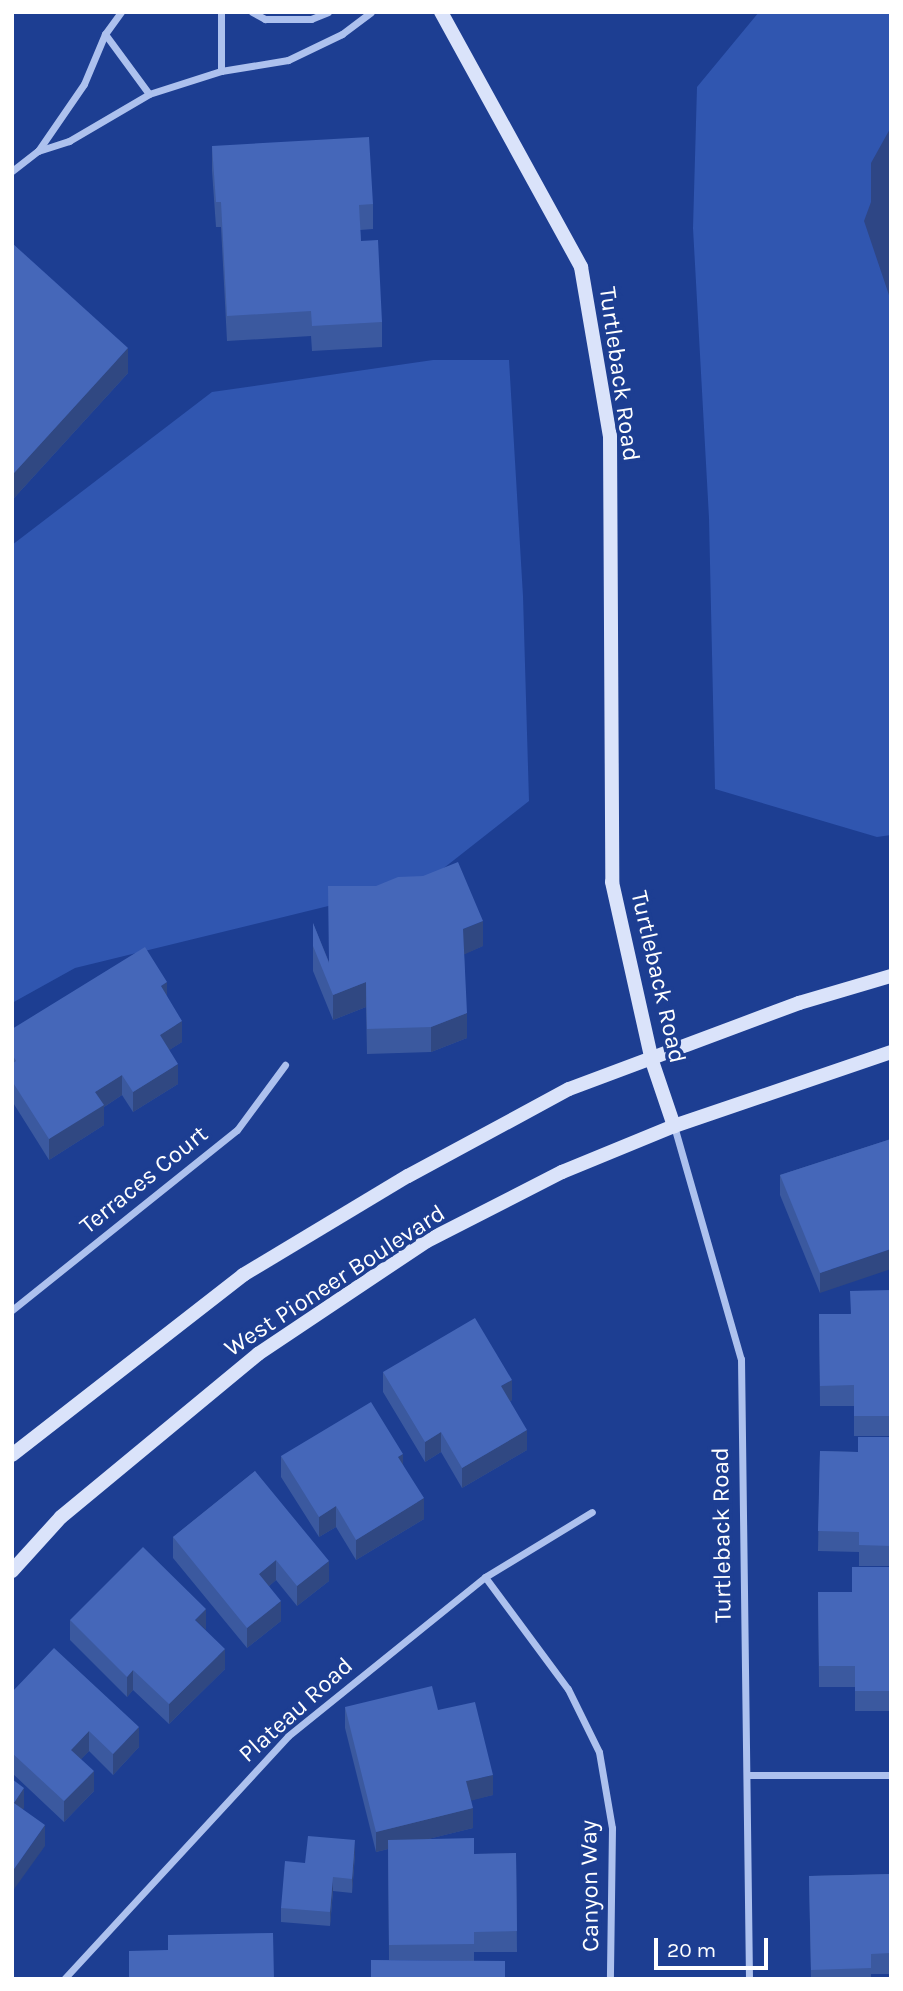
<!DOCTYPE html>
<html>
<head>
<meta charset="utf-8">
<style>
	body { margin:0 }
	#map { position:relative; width:903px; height:1991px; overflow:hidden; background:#1d3e92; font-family:Karla,sans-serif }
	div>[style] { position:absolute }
	.green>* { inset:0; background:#3056b0 }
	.water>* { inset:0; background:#2e4685 }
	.street>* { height:7px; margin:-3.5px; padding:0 3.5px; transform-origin:3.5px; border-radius:3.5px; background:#adc1ee }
	.secondary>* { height:14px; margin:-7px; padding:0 7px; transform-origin:7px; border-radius:7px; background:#dae3fa }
	.wall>* { inset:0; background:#3b599f }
	.shaded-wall>* { inset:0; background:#304882 }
	.building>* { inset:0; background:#4567b9 }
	span { translate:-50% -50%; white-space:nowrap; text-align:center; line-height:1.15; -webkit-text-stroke:7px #1d3e92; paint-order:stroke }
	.street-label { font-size:24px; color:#fff }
	.frame { position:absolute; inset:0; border:14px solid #fff; pointer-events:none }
	.scale { position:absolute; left:654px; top:1938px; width:114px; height:32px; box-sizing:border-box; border:4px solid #fff; border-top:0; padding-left:9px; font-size:21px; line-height:24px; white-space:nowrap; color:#fff; -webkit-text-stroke:5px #1d3e92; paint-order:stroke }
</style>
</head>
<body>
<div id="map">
	<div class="green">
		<i style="clip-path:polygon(759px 12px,891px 12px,891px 835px,877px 837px,715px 789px,709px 518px,693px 228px,697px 87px)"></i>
		<i style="clip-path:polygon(433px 360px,509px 360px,523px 596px,529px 801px,426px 882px,75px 968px,12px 1003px,12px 545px,212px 392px)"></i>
	</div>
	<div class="water">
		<i style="clip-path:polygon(891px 127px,891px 301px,864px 221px,871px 202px,871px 163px)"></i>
	</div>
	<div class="street">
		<i style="left:121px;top:12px;width:27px;rotate:126deg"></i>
		<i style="left:105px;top:34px;width:74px;rotate:53.7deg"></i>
		<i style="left:149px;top:94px;width:76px;rotate:-17.7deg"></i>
		<i style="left:221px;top:71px;width:59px;rotate:-90deg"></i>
		<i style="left:252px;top:12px;width:15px;rotate:28deg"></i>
		<i style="left:265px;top:19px;width:46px"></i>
		<i style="left:311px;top:19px;width:18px;rotate:-22deg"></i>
		<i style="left:221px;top:71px;width:68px;rotate:-9.3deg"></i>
		<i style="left:288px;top:60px;width:60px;rotate:-25.7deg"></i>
		<i style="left:342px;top:34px;width:36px;rotate:-37deg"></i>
		<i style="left:38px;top:151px;width:33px;rotate:-18deg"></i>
		<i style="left:69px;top:141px;width:93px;rotate:-30.4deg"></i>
		<i style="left:12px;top:171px;width:33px;rotate:-38deg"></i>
		<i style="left:38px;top:151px;width:81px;rotate:-55.5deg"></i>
		<i style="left:84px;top:84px;width:54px;rotate:-67.2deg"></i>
		<i style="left:674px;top:1126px;width:242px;rotate:74deg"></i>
		<i style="left:741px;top:1359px;width:620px;rotate:89.26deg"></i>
		<i style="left:12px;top:1310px;width:288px;rotate:-38.7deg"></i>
		<i style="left:237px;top:1130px;width:81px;rotate:-53.6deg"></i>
		<i style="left:485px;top:1577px;width:139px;rotate:53.5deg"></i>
		<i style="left:568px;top:1689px;width:70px;rotate:63.8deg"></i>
		<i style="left:599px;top:1752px;width:77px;rotate:80.3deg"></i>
		<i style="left:612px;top:1828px;width:151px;rotate:90.8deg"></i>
		<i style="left:749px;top:1775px;width:142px"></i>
		<i style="left:64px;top:1979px;width:330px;rotate:-47.3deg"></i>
		<i style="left:288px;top:1736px;width:253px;rotate:-38.9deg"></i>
		<i style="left:485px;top:1577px;width:125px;rotate:-31.3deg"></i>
	</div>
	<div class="secondary">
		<i style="left:441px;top:12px;width:291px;rotate:61.2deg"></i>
		<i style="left:581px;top:267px;width:171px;rotate:80.3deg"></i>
		<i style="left:610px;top:436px;width:446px;rotate:89.7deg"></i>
		<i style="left:612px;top:882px;width:183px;rotate:77.4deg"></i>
		<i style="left:652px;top:1061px;width:69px;rotate:71.3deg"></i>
		<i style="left:12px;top:1455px;width:293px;rotate:-37.9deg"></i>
		<i style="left:243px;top:1275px;width:192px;rotate:-31deg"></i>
		<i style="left:408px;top:1176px;width:183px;rotate:-28.4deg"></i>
		<i style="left:569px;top:1089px;width:246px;rotate:-20.5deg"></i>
		<i style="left:799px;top:1003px;width:96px;rotate:-16.4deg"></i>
		<i style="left:12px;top:1571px;width:73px;rotate:-47.8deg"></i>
		<i style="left:61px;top:1517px;width:256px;rotate:-39.6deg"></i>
		<i style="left:258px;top:1354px;width:203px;rotate:-33.8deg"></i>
		<i style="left:427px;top:1241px;width:152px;rotate:-27.1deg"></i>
		<i style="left:562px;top:1172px;width:121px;rotate:-22.3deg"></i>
		<i style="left:674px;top:1126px;width:229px;rotate:-18.8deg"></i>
	</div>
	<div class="wall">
		<i style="clip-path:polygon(212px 146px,373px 204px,373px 229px,360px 230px,361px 241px,382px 322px,382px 347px,312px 351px,311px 336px,227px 341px,221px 227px,216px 227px,212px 171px)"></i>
		<i style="clip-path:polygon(12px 243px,128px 373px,14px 498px,12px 496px)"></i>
		<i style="clip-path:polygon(313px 923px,329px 962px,483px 946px,464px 954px,467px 1038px,431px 1052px,367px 1054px,366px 1007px,333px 1020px,313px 971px)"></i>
		<i style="clip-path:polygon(167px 997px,182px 1042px,169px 1050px,178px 1084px,133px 1112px,122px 1095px,104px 1107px,104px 1125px,49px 1160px,12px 1101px,12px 1029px)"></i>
		<i style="clip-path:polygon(891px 1139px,820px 1293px,780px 1195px,780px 1175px)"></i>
		<i style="clip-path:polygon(891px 1290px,891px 1436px,854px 1436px,854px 1406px,820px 1406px,819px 1314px,850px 1314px)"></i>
		<i style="clip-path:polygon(383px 1372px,512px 1400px,510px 1401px,527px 1450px,462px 1488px,441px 1452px,425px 1462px,383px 1392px)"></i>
		<i style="clip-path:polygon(891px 1437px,891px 1566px,859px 1566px,859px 1552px,818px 1551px,820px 1451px,858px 1452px)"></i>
		<i style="clip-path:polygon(281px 1456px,403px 1465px,424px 1519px,356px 1560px,336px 1527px,319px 1537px,281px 1477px)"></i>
		<i style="clip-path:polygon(255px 1471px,329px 1581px,297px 1606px,276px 1580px,269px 1586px,281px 1621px,247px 1648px,173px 1558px,173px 1537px)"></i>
		<i style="clip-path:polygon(891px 1567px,891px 1711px,855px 1711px,855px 1687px,819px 1687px,818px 1592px,852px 1592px)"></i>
		<i style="clip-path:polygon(70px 1620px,205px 1630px,225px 1669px,169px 1724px,133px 1690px,127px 1697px,70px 1640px)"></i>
		<i style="clip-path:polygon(12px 1692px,139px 1747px,113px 1775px,89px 1751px,81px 1759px,94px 1791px,64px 1822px,12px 1773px)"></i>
		<i style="clip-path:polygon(345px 1707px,438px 1710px,493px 1795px,471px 1800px,473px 1828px,428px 1839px,474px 1854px,516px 1853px,517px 1952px,474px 1952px,474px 1961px,389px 1960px,388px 1849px,376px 1852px,345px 1728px)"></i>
		<i style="clip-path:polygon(355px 1854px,352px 1893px,333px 1891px,330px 1926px,281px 1922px,281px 1908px,305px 1863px)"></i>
		<i style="clip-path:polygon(891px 1874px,891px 1974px,871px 1974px,871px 1979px,811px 1979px,809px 1876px)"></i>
	</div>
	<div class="shaded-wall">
		<i style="clip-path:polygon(128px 348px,128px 373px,14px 498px,14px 473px)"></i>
		<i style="clip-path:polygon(483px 921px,483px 946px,463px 955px,463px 929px)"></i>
		<i style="clip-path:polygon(167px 982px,167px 1002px,161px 986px)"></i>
		<i style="clip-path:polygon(366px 982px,366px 1007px,333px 1020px,333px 995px)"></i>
		<i style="clip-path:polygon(467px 1013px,467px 1038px,431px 1052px,431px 1027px)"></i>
		<i style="clip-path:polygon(182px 1021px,182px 1042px,160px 1056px,160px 1035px)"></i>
		<i style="clip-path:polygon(178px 1064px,178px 1084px,133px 1112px,133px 1092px)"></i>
		<i style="clip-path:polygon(122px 1075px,122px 1095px,104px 1107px,104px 1125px,49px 1160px,49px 1139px,95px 1092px)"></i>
		<i style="clip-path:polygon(891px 1249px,891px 1269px,820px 1293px,820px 1273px)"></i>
		<i style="clip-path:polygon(512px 1380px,512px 1400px,501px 1406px,501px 1386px)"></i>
		<i style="clip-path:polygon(527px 1430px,527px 1450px,462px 1488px,462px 1468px)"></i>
		<i style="clip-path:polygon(441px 1432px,441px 1452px,425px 1462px,425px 1442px)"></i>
		<i style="clip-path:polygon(403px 1454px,403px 1474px,398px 1457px)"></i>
		<i style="clip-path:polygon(424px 1498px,424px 1519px,356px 1560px,356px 1540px)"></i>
		<i style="clip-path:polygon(336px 1506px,336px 1527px,319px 1537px,319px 1517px)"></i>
		<i style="clip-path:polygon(276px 1560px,276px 1580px,259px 1595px,259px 1574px)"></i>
		<i style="clip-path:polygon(329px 1561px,329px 1581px,297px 1606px,297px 1586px)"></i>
		<i style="clip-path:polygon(281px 1601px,281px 1621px,247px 1648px,247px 1628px)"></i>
		<i style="clip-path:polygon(206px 1609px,206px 1630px,195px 1620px)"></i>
		<i style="clip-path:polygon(225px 1649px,225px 1669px,169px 1724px,169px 1704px)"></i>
		<i style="clip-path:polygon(133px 1670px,133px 1690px,127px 1697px,127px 1677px)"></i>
		<i style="clip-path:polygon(139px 1727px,139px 1747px,113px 1775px,113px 1754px)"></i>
		<i style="clip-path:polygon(89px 1731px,89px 1751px,71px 1770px,71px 1750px)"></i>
		<i style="clip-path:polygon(94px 1771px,94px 1791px,64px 1822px,64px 1801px)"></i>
		<i style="clip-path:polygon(493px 1775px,493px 1795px,466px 1802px,466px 1781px)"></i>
		<i style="clip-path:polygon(24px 1788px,24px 1808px,14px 1824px,14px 1803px)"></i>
		<i style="clip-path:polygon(473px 1808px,473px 1828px,376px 1852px,376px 1832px)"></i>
		<i style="clip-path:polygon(45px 1825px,45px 1846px,12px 1892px,12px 1872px)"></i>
		<i style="clip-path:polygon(355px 1840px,355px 1854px,352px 1893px,352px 1879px)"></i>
		<i style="clip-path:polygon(333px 1877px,333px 1891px,330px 1926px,330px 1912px)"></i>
	</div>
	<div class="building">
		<i style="clip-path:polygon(369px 137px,373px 204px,359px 205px,361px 241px,378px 240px,382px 322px,312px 326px,311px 311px,227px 316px,221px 202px,216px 202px,212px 146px)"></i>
		<i style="clip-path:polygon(12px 243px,128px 348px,14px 473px,12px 471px)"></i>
		<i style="clip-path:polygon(458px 862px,483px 921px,463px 929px,467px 1013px,431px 1027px,367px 1029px,366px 982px,333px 995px,313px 946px,313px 923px,329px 963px,328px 886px,376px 886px,398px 877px,423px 876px)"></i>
		<i style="clip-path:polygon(145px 947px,167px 982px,161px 986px,182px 1021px,160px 1035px,178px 1064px,133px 1092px,122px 1075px,95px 1092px,104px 1105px,49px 1139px,12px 1081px,12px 1064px,16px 1061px,12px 1054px,12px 1029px)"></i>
		<i style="clip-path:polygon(891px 1139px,891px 1249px,820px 1273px,780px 1175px)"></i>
		<i style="clip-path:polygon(891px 1290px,891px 1416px,854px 1416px,854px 1385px,820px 1386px,819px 1314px,851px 1314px,850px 1291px)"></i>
		<i style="clip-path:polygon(475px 1318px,512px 1380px,501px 1386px,527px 1430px,462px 1468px,441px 1432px,425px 1442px,383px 1372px)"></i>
		<i style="clip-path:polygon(371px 1402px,403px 1454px,398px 1457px,424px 1498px,356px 1540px,336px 1506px,319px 1517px,281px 1456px)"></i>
		<i style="clip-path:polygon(858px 1437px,891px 1437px,891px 1546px,859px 1545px,859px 1532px,818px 1531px,820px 1451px,858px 1452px)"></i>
		<i style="clip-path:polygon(255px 1471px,329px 1561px,297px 1586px,276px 1560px,259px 1574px,281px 1601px,247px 1628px,173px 1537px)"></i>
		<i style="clip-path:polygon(143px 1547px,206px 1609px,195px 1620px,225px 1649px,169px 1704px,133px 1670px,127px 1677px,70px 1620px)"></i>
		<i style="clip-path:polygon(852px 1567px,891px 1567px,891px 1691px,855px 1691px,855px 1666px,819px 1666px,818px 1592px,852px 1592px)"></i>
		<i style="clip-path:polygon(54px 1648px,139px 1727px,113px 1754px,89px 1731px,71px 1750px,94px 1771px,64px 1801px,12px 1753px,12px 1692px)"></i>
		<i style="clip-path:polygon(432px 1686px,438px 1710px,475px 1702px,493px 1775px,466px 1781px,473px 1808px,376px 1832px,345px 1707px)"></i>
		<i style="clip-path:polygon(12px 1779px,24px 1788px,14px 1803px,45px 1825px,12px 1872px)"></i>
		<i style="clip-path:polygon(308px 1836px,355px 1840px,352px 1879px,333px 1877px,330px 1912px,281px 1908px,285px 1861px,305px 1863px)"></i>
		<i style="clip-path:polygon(474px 1838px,474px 1854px,516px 1853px,517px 1931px,474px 1932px,474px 1944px,389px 1945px,388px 1840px)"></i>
		<i style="clip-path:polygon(891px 1874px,891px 1953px,871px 1954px,871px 1968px,811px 1970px,809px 1876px)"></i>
		<i style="clip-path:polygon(273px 1933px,274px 1979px,129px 1979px,129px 1951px,168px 1950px,168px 1935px)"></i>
		<i style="clip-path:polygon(371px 1960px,505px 1961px,505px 1979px,371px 1979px)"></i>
	</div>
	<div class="street-label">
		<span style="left:619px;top:374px;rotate:82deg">Turtleback Road</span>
		<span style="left:658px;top:977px;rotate:77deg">Turtleback Road</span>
		<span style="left:144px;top:1180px;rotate:-39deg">Terraces Court</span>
		<span style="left:335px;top:1281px;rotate:-33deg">West Pioneer Boulevard</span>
		<span style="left:722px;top:1535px;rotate:-91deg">Turtleback Road</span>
		<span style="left:296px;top:1710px;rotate:-42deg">Plateau Road</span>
		<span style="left:590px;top:1886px;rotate:-91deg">Canyon Way</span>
	</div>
	<div class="frame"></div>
	<div class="scale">20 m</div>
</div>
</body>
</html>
